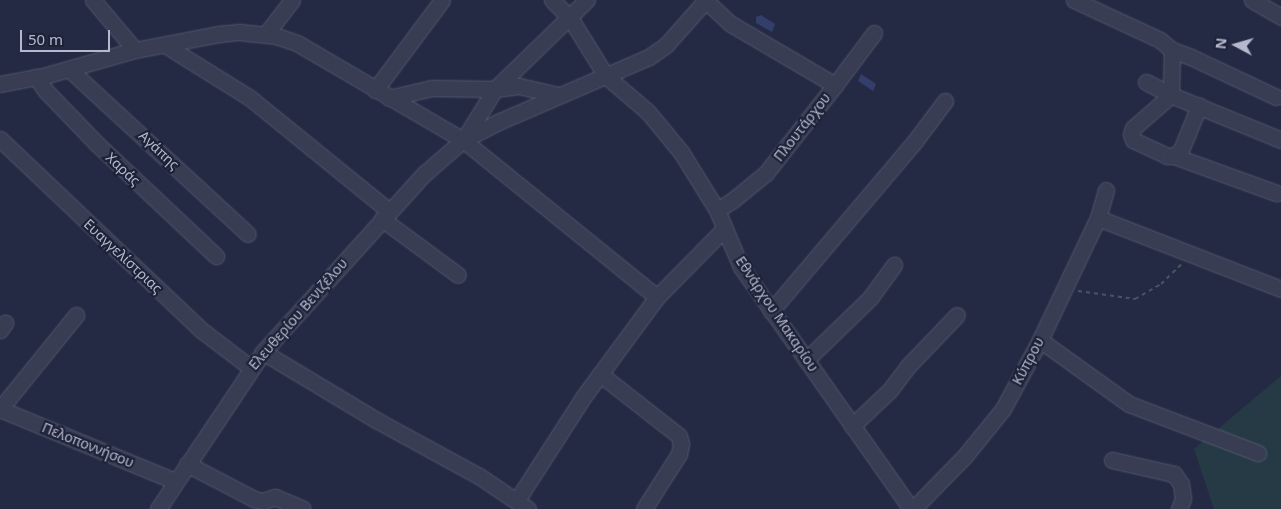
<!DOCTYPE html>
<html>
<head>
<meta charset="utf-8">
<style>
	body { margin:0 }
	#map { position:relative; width:1281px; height:509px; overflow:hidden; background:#242a44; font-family:"Noto Sans",sans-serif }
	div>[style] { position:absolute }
	.green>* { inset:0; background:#263a45 }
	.water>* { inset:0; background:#343e6b }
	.path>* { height:2px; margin-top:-1px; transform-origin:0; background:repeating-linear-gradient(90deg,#445761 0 4px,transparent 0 8px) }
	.roads { filter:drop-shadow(0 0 1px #54586e) drop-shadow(0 0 1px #54586e) }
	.minor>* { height:15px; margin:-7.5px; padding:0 7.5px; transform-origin:7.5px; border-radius:7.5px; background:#383d53 }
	span { translate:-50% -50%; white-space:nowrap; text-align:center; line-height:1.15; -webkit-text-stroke:4.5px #1d2239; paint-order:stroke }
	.street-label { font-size:14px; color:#b6b9cd }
	.north { position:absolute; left:1211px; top:20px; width:50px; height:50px; -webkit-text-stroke:4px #1d2239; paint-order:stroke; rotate:276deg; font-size:14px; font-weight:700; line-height:20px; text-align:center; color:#b6b9cd }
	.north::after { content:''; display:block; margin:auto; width:18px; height:22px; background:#b6b9cd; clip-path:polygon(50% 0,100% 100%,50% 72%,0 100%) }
	.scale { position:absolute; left:20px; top:30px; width:90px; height:22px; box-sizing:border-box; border:2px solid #b6b9cd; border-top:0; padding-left:6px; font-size:15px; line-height:18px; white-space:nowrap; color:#b6b9cd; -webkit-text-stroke:4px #1d2239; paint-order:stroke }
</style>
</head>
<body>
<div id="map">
	<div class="green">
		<i style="clip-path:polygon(1281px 376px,1281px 509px,1214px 509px,1194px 449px)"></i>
	</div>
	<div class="water">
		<i style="clip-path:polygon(761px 15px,775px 24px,772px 32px,756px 23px,756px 17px)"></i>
		<i style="clip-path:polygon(861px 74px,876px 84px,873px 91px,858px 81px)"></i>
	</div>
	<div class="path">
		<i style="left:1078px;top:291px;width:58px;rotate:8deg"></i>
		<i style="left:1135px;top:299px;width:30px;rotate:-30deg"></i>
		<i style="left:1161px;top:284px;width:28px;rotate:-44deg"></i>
	</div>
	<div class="roads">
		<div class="minor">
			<i style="left:93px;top:0;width:65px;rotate:50deg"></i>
			<i style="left:552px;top:0;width:25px;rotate:45deg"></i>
			<i style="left:570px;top:18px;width:68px;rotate:58.2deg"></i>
			<i style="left:606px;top:76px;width:55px;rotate:40.6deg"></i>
			<i style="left:648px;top:112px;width:52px;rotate:50.5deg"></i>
			<i style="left:681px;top:152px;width:68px;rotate:58.2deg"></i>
			<i style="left:717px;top:210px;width:62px;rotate:67.2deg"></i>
			<i style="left:741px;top:267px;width:296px;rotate:54.9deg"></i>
			<i style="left:705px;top:0;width:35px;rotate:43deg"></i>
			<i style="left:731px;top:24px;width:121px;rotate:30.4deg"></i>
			<i style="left:835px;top:85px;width:112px;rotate:128.1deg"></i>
			<i style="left:766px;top:173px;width:43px;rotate:140.7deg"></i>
			<i style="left:733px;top:200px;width:19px;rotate:148deg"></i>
			<i style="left:1074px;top:0;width:95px;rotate:24.9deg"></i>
			<i style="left:1160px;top:40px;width:16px;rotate:40deg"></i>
			<i style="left:1172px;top:50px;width:45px;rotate:91.3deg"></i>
			<i style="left:1171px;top:95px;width:50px;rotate:139deg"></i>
			<i style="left:1133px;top:128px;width:6px;rotate:108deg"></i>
			<i style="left:1131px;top:134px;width:6px;rotate:72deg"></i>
			<i style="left:1133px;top:140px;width:38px;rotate:25deg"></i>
			<i style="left:1167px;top:156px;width:7px"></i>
			<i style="left:1174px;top:156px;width:109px;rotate:19.9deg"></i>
			<i style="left:1252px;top:0;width:34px;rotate:30deg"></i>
			<i style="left:266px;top:34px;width:43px;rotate:-52.6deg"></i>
			<i style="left:165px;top:45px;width:100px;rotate:31.9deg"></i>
			<i style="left:250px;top:98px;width:179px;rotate:39.1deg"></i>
			<i style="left:1172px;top:50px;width:20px;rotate:20deg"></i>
			<i style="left:1191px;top:57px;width:94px;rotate:25.2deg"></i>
			<i style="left:69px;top:69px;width:243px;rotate:42.7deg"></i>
			<i style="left:36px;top:77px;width:16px;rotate:55deg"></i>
			<i style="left:45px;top:90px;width:74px;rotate:46.1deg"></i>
			<i style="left:96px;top:143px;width:165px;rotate:43.3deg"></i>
			<i style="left:1146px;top:82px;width:28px;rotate:27deg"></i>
			<i style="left:1171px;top:95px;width:119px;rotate:22.2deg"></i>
			<i style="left:0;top:84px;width:48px;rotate:-10.8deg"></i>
			<i style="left:47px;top:75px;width:91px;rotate:-15.9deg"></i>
			<i style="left:135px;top:50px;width:86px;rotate:-10.8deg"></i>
			<i style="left:219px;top:34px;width:20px;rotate:-6deg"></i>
			<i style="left:239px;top:32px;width:37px;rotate:6deg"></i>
			<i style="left:276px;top:36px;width:22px;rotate:18deg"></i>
			<i style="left:297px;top:43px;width:192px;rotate:30.3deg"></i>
			<i style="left:463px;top:140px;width:250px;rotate:39deg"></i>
			<i style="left:657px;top:297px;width:95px;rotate:-45.4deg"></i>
			<i style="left:835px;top:85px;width:65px;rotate:-53.1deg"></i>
			<i style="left:375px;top:90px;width:112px;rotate:-53.3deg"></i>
			<i style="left:389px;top:98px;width:44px;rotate:-13.1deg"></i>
			<i style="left:432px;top:88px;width:63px;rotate:0.9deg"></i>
			<i style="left:495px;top:89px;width:128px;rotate:-44.1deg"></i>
			<i style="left:0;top:139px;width:276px;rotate:43.5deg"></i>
			<i style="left:200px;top:329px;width:64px;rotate:37.4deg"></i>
			<i style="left:464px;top:139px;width:59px;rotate:-58.2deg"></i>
			<i style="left:495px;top:89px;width:24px;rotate:-7deg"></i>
			<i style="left:519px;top:86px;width:39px;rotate:13deg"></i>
			<i style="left:1174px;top:156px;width:9px;rotate:-41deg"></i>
			<i style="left:1181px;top:150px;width:48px;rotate:-67.8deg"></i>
			<i style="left:1098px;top:218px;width:196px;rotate:21.2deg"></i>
			<i style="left:382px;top:219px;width:94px;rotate:36.4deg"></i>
			<i style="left:771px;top:311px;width:223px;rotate:-49.7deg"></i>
			<i style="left:915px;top:141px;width:50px;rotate:-53.1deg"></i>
			<i style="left:0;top:330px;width:9px;rotate:-54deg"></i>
			<i style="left:1040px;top:340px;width:110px;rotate:35.7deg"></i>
			<i style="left:1129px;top:404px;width:138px;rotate:20.8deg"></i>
			<i style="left:263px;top:352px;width:134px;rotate:31deg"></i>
			<i style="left:378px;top:421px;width:115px;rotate:28.6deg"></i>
			<i style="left:479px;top:476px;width:59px;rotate:34deg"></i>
			<i style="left:806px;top:360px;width:89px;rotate:-44.1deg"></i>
			<i style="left:870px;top:298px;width:41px;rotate:-54deg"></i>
			<i style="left:600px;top:374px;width:100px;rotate:38.1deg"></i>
			<i style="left:679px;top:436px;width:8px;rotate:76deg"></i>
			<i style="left:681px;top:444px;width:10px;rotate:101deg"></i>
			<i style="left:679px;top:454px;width:65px;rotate:122.5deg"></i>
			<i style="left:0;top:409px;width:189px;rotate:22.4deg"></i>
			<i style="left:0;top:409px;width:121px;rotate:-51deg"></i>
			<i style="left:852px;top:426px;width:52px;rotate:-43.5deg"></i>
			<i style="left:890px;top:390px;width:31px;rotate:-53deg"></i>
			<i style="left:909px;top:365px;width:69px;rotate:-46.2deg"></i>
			<i style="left:1112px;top:460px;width:64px;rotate:12.7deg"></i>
			<i style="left:1174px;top:474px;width:12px;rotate:55deg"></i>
			<i style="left:1181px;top:484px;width:15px;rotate:82deg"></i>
			<i style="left:1183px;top:499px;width:11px;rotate:112deg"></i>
			<i style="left:187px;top:464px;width:76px;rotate:27.6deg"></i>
			<i style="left:254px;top:499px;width:9px;rotate:13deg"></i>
			<i style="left:263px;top:501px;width:13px;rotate:-18deg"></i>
			<i style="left:275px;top:497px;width:30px;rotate:23deg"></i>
			<i style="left:517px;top:500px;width:124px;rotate:-57.2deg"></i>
			<i style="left:584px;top:396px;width:123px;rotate:-53.6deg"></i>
			<i style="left:158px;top:509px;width:189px;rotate:-56.2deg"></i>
			<i style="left:263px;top:352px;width:240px;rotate:-47.9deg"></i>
			<i style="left:424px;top:174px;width:52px;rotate:-41.1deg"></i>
			<i style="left:463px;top:140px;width:39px;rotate:-27deg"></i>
			<i style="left:498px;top:122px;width:164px;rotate:-23.3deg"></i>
			<i style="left:649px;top:57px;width:21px;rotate:-35deg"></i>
			<i style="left:666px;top:45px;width:60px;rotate:-48.4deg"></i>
			<i style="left:913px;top:509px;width:73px;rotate:-45.6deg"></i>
			<i style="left:964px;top:457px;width:62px;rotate:-50.9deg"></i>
			<i style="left:1003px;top:409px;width:78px;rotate:-61.8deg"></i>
			<i style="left:1040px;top:340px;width:135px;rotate:-64.6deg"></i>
			<i style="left:1098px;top:218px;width:29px;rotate:-74deg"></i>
		</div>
	</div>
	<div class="street-label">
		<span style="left:802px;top:127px;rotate:-52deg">Πλουτάρχου</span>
		<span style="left:159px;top:150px;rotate:43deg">Αγάπης</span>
		<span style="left:123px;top:169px;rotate:43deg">Χαράς</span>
		<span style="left:123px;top:256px;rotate:43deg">Ευαγγελίστριας</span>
		<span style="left:298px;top:314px;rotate:-49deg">Ελευθερίου Βενιζέλου</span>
		<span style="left:777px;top:314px;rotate:56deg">Εθνάρχου Μακαρίου</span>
		<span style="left:1028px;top:361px;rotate:-62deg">Κύπρου</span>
		<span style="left:88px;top:445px;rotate:22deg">Πελοποννήσου</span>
	</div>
	<div class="north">N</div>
	<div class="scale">50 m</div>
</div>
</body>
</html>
